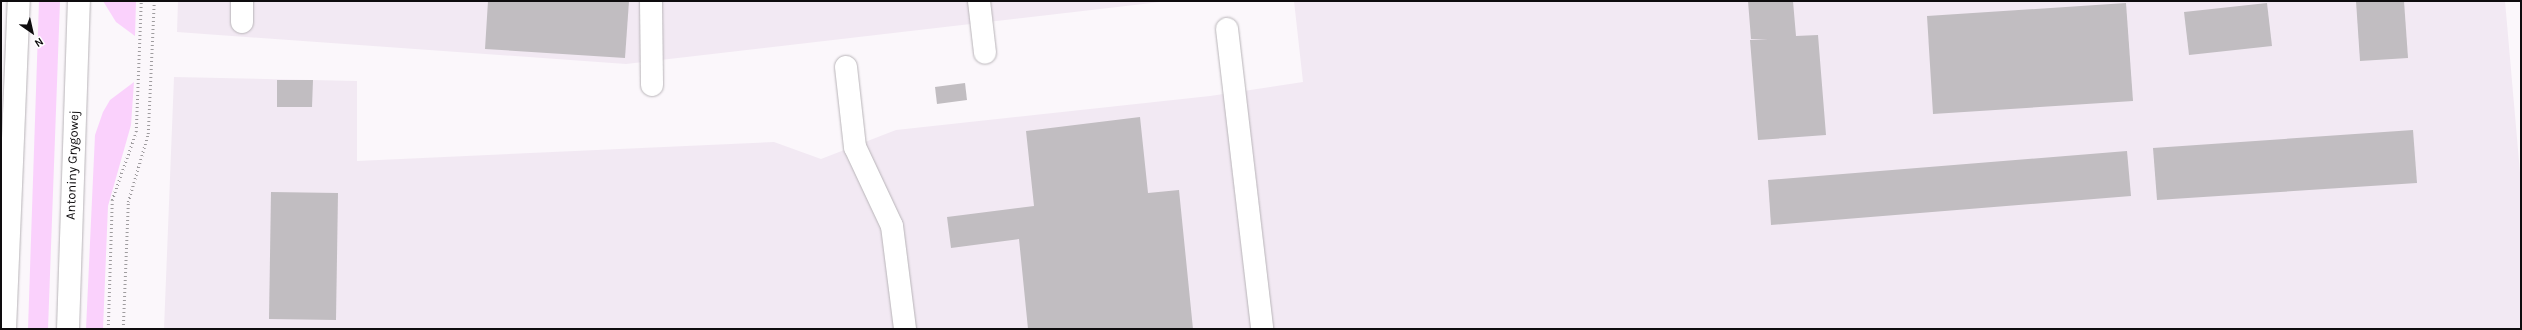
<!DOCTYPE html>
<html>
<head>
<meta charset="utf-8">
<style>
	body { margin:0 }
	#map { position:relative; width:2522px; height:330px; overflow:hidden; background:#fbf7fb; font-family:Karla,sans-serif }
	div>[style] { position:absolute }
	.built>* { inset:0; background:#f2e9f3 }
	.green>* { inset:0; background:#fad1fc }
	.building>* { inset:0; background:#c1bdc1 }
	.path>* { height:2.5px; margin-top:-1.25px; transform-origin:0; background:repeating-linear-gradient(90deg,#9f9c9f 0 1px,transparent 0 4px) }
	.roads { filter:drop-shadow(0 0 1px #b8b4b8) drop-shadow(0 0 1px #b8b4b8) }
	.minor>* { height:22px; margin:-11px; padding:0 11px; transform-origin:11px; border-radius:11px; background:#fff }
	span { translate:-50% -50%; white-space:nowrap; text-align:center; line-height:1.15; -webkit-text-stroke:3px #fff; paint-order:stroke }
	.street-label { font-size:13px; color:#0e0c0e }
	.frame { position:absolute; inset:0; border:2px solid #0e0c0e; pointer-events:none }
	.north { position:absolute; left:12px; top:12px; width:40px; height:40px; -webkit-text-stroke:3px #fff; paint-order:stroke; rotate:146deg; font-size:11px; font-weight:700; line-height:16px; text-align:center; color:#0e0c0e }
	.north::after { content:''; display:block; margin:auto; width:14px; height:18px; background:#0e0c0e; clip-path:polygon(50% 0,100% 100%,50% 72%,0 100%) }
</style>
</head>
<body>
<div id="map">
	<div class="built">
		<i style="clip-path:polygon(178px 1px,1169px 1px,626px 64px,177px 32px)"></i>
		<i style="clip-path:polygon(1294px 1px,2505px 1px,2521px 184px,2521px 329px,164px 329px,174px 77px,357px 81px,357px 161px,774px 142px,821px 159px,896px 130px,1210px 96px,1303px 82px)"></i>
	</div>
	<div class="green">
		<i style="clip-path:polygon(39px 1px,60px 1px,48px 329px,28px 329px)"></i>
		<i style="clip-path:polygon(103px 1px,136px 1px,135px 36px,116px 22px)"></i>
		<i style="clip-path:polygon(134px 82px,131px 125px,108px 206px,103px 329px,86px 329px,95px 135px,103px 112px,110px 100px)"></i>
	</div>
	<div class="building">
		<i style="clip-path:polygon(488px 1px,629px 1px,625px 58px,485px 49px)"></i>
		<i style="clip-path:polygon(1748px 1px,1793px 1px,1796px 36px,1818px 35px,1826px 135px,1758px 140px,1750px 40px,1768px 39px,1751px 39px)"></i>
		<i style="clip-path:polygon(2356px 1px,2404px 1px,2408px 58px,2360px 61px)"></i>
		<i style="clip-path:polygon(2126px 3px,2133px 101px,1933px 114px,1927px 16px)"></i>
		<i style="clip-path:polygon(2267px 3px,2272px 46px,2189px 55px,2184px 12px)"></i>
		<i style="clip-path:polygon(277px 80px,313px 80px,312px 107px,277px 107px)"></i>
		<i style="clip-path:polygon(965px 83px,967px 100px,937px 104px,935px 87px)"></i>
		<i style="clip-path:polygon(1140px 117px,1148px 193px,1179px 190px,1193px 329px,1028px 329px,1019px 239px,951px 248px,947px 217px,1034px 206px,1026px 131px)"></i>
		<i style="clip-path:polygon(2413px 130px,2417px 183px,2157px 200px,2153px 148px)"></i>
		<i style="clip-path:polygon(2127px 151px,2131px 196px,1771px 225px,1768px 180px)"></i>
		<i style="clip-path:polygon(271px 192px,338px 193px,336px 320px,269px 319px)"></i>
	</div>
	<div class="path">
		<i style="left:108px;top:329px;width:129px;rotate:-88.2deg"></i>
		<i style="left:112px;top:200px;width:72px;rotate:-70.6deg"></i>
		<i style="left:136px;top:132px;width:131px;rotate:-87.8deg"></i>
		<i style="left:123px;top:329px;width:127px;rotate:-87.7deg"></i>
		<i style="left:128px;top:202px;width:71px;rotate:-73.6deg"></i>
		<i style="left:148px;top:134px;width:133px;rotate:-87.4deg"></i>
	</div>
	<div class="roads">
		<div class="minor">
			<i style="left:651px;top:1px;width:84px;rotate:89.3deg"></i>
			<i style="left:979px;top:1px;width:52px;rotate:83.4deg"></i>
			<i style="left:242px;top:22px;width:21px;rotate:-90deg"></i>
			<i style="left:1227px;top:29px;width:302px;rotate:83.3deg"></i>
			<i style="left:846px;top:67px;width:81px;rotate:83.6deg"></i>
			<i style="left:855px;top:147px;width:87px;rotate:64.9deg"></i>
			<i style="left:892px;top:226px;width:104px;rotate:82.8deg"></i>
			<i style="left:5px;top:329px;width:328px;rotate:-87.6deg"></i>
			<i style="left:68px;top:329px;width:328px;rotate:-88.1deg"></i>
		</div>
	</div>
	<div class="street-label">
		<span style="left:73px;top:165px;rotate:-88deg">Antoniny Grygowej</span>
	</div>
	<div class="frame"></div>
	<div class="north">N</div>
</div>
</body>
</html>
